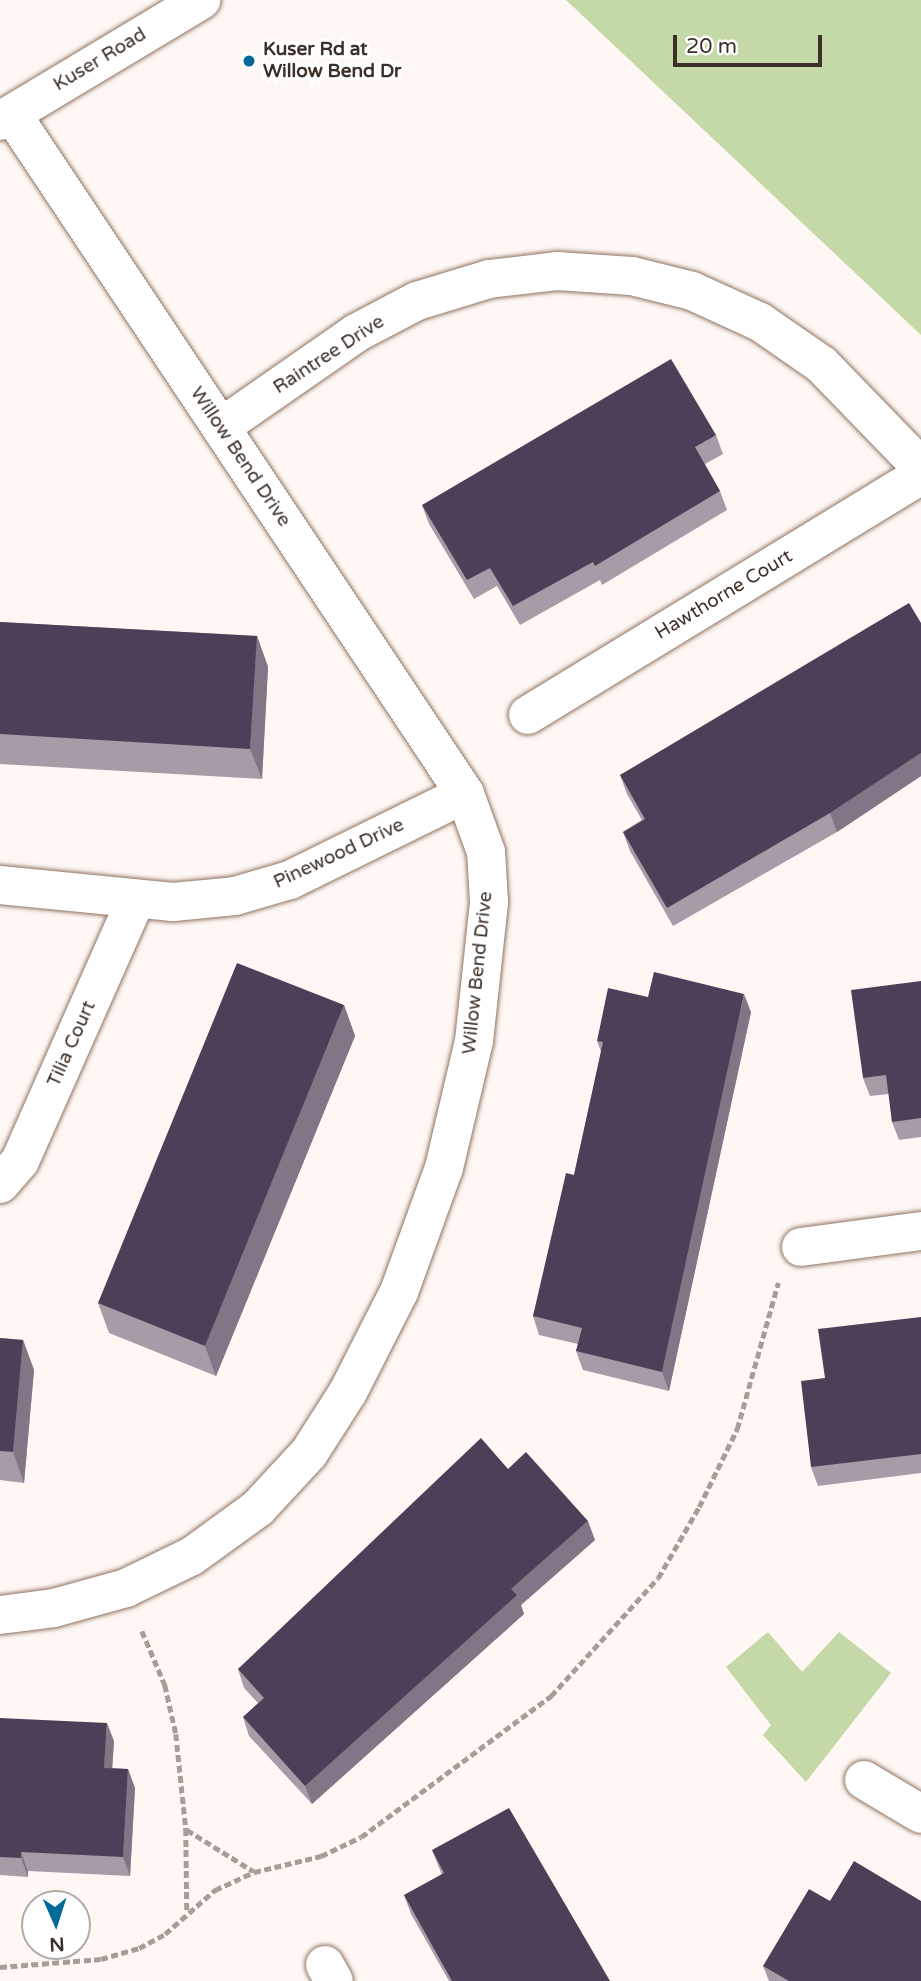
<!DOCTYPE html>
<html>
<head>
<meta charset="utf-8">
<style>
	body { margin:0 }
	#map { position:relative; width:921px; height:1981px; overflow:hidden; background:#fef7f3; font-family:"Varela Round",sans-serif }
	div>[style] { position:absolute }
	.green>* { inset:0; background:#c5d8a7 }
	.path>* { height:4.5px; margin-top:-2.25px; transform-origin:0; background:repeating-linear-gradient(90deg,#a79d97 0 7px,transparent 0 10.5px) }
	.roads { filter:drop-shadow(0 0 2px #8f7360) drop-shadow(0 0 2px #8f7360) }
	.minor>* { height:38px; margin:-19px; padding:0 19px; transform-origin:19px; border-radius:19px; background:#fff }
	.wall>* { inset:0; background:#a69ba6 }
	.shaded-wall>* { inset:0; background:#827686 }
	.building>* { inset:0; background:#4d3f58 }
	.dots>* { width:19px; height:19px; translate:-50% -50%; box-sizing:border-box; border:4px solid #fff; border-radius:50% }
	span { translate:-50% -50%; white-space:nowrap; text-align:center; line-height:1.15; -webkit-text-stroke:7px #fff; paint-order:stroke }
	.poi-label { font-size:19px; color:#3d3028; font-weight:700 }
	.left { translate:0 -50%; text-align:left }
	.street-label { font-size:19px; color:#3d3028 }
	.north { position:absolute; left:21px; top:1890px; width:70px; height:70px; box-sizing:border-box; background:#fff; border:2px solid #b1aca9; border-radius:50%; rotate:177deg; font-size:19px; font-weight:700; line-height:28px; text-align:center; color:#3d3028 }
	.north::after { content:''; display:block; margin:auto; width:24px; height:32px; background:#006b98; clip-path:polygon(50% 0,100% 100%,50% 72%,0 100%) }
	.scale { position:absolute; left:673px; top:35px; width:149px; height:32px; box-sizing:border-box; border:4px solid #3d3028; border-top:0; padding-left:9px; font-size:21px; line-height:24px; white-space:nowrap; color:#3d3028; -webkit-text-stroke:5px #fff; paint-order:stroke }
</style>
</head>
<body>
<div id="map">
	<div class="green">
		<i style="clip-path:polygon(566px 0,921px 0,921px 335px)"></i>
		<i style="clip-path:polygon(768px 1632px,802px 1672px,839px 1632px,891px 1673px,806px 1782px,763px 1735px,771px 1725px,726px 1667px)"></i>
	</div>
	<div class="path">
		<i style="left:142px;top:1631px;width:59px;rotate:66.9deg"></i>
		<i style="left:165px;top:1685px;width:50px;rotate:77.3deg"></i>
		<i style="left:176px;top:1734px;width:96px;rotate:84deg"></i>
		<i style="left:186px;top:1829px;width:81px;rotate:89.3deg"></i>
		<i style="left:187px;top:1830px;width:78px;rotate:31.8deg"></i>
		<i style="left:0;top:1967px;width:101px;rotate:-4.5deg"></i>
		<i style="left:101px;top:1959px;width:40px;rotate:-16deg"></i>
		<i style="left:139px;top:1948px;width:30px;rotate:-28deg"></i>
		<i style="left:165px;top:1934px;width:67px;rotate:-41.3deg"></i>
		<i style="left:215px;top:1890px;width:43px;rotate:-24.8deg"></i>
		<i style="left:254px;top:1872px;width:69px;rotate:-13.4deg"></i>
		<i style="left:321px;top:1856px;width:44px;rotate:-25.4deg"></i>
		<i style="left:361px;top:1837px;width:237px;rotate:-36.6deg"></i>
		<i style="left:551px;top:1696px;width:159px;rotate:-47.8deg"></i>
		<i style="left:658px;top:1578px;width:82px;rotate:-60deg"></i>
		<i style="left:699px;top:1507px;width:87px;rotate:-64deg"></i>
		<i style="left:737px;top:1429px;width:152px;rotate:-74.3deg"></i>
	</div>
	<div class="roads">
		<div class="minor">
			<i style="left:0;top:121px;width:235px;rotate:-31deg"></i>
			<i style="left:221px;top:427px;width:165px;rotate:-34.8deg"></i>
			<i style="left:356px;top:333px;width:69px;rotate:-27.7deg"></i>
			<i style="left:417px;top:301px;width:75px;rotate:-17deg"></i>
			<i style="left:489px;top:279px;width:68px;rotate:-6.7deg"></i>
			<i style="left:557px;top:271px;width:75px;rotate:3.8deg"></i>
			<i style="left:632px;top:276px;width:62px;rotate:14deg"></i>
			<i style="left:692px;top:291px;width:75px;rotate:24.5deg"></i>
			<i style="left:760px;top:322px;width:75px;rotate:34.7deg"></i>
			<i style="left:822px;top:365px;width:142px;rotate:45.9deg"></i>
			<i style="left:528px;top:715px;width:460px;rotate:-31.4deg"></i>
			<i style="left:0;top:885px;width:174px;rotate:5.6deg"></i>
			<i style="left:173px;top:902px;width:62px;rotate:-5.5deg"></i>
			<i style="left:235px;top:896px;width:57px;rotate:-16.2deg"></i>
			<i style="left:290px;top:880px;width:195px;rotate:-26.2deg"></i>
			<i style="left:0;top:1184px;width:30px;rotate:-49deg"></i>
			<i style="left:20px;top:1161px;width:287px;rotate:-66.1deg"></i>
			<i style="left:801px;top:1247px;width:121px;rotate:-7.6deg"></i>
			<i style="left:0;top:1615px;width:54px;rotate:-7.4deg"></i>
			<i style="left:54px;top:1608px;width:75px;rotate:-15.5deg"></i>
			<i style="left:126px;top:1588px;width:73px;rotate:-25.9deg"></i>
			<i style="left:192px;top:1556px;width:82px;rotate:-36deg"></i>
			<i style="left:258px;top:1508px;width:75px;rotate:-47.2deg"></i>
			<i style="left:309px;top:1453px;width:72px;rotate:-57.4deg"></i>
			<i style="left:348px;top:1392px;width:112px;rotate:-63deg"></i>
			<i style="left:399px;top:1292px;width:132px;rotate:-70.1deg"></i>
			<i style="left:444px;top:1168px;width:130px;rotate:-76.7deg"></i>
			<i style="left:474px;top:1041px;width:140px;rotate:-83.8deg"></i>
			<i style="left:489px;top:902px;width:50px;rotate:-93.4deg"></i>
			<i style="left:486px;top:852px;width:62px;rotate:-109.9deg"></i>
			<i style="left:465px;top:794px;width:817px;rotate:-123.67deg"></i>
			<i style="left:864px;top:1780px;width:66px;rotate:30.8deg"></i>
			<i style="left:325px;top:1965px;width:18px;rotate:61deg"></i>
		</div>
	</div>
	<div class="wall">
		<i style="clip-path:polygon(716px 435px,723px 454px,705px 464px,720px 491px,727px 510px,602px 585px,600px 580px,520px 625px,497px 586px,474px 599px,429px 524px,422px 505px)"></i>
		<i style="clip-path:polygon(0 622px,257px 636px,268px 667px,262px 779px,0 764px)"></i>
		<i style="clip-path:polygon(921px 623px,921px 776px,837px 832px,673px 926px,630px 851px,623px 832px,642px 820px,627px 794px,620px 775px)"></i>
		<i style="clip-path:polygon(921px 981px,921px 1137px,899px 1140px,892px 1122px,889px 1094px,870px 1096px,863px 1078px)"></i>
		<i style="clip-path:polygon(648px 997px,751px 1012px,669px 1391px,583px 1370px,576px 1351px,578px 1344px,539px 1335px,533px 1316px,574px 1175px,601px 1052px,597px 1041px)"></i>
		<i style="clip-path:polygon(344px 1005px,355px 1036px,216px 1376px,109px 1333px,98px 1303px)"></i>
		<i style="clip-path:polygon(921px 1317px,921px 1473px,818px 1486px,811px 1467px,825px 1378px)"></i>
		<i style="clip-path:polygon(0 1338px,23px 1340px,34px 1370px,24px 1483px,0 1480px)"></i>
		<i style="clip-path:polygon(508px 1469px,595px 1540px,521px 1605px,524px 1614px,312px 1804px,249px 1736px,243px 1717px,258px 1703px,244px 1688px,238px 1669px)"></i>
		<i style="clip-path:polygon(0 1718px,114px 1741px,112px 1768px,128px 1769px,135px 1788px,130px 1876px,28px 1871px,28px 1877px,0 1875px)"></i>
		<i style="clip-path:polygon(432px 1850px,610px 1981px,449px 1981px,411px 1914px,404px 1895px,442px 1875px)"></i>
		<i style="clip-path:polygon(830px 1901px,921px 1981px,769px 1981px,763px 1966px)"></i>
	</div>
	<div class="shaded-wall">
		<i style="clip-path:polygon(257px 636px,268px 667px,262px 779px,250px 749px)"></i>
		<i style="clip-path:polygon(921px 753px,921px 776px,837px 832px,830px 813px)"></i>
		<i style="clip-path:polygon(744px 994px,751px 1012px,669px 1391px,662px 1372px)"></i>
		<i style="clip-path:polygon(344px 1005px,355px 1036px,216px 1376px,205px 1346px)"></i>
		<i style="clip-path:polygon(23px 1340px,34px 1370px,24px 1483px,13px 1452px)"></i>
		<i style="clip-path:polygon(588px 1521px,595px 1540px,521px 1605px,524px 1614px,312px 1804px,305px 1786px,511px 1589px)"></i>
		<i style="clip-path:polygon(107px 1723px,114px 1741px,111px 1787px,104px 1768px)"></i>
		<i style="clip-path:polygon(128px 1769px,135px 1788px,130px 1876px,123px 1857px)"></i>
		<i style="clip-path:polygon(21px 1852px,28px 1871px,28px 1877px,21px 1858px)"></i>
	</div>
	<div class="building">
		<i style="clip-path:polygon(671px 359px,716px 435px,695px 447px,720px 491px,595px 566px,593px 562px,513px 606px,490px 568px,467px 580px,422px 505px)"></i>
		<i style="clip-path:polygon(909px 603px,921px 623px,921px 753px,830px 813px,667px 908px,623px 832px,645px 819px,620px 775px)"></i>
		<i style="clip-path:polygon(0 622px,257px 636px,250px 749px,0 734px)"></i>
		<i style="clip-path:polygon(237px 963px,344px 1005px,205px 1346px,98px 1303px)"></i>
		<i style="clip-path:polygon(654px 972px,744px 994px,662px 1372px,576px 1351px,582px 1328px,533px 1316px,566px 1173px,574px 1175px,603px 1042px,597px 1041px,608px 988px,648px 997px)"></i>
		<i style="clip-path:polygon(921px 981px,921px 1118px,892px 1122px,886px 1075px,863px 1078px,851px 990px)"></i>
		<i style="clip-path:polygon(921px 1317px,921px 1454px,811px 1467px,801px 1381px,825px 1378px,818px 1329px)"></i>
		<i style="clip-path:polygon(0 1338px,23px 1340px,13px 1452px,0 1451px)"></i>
		<i style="clip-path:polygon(481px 1438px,508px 1469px,526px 1452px,588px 1521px,511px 1589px,517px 1595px,305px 1786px,243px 1717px,264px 1698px,238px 1669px)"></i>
		<i style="clip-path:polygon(0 1718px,107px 1723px,104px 1768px,128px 1769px,123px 1857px,21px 1852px,21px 1858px,0 1857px)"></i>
		<i style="clip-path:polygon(509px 1808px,610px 1981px,452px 1981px,404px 1895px,444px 1873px,432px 1850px)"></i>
		<i style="clip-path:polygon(854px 1861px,921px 1901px,921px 1981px,789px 1981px,763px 1966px,809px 1889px,830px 1901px)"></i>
	</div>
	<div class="dots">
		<i style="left:249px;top:61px;background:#006b98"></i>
	</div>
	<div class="poi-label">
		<span class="left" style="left:263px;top:61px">Kuser Rd at<br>Willow Bend Dr</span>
	</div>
	<div class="street-label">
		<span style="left:100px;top:60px;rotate:-31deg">Kuser Road</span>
		<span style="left:329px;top:355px;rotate:-33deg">Raintree Drive</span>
		<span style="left:240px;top:457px;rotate:56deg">Willow Bend Drive</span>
		<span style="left:724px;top:595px;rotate:-31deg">Hawthorne Court</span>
		<span style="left:339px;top:854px;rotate:-25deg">Pinewood Drive</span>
		<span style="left:478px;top:973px;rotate:-84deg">Willow Bend Drive</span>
		<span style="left:72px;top:1044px;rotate:-66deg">Tilia Court</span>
	</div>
	<div class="north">N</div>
	<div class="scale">20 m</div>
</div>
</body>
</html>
